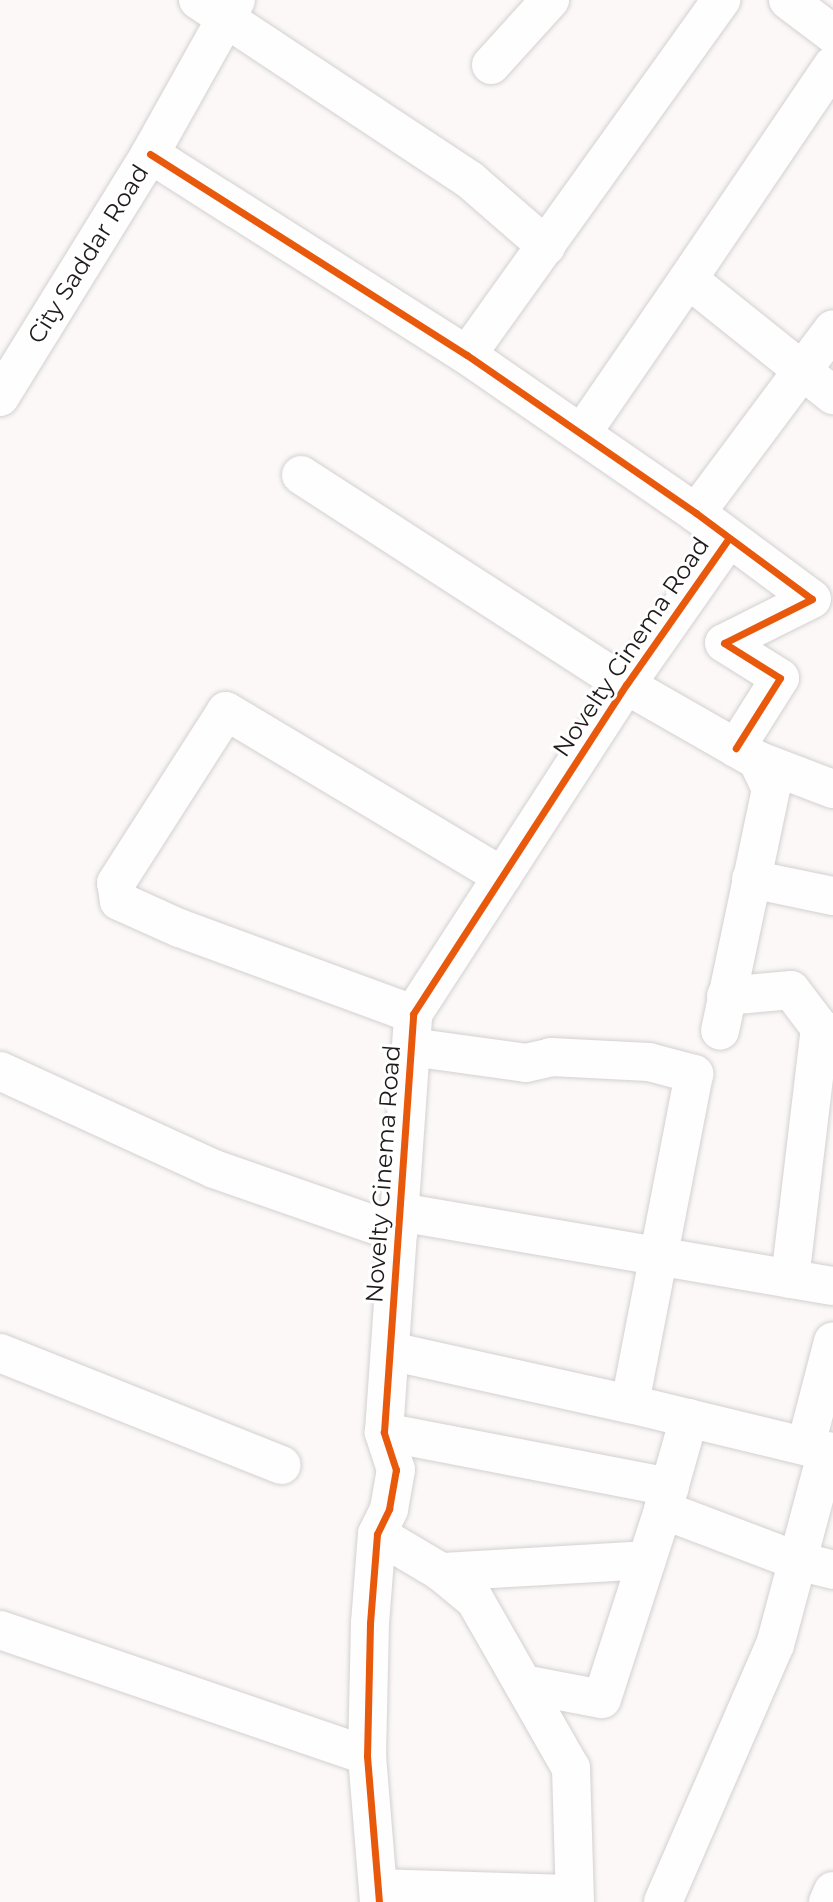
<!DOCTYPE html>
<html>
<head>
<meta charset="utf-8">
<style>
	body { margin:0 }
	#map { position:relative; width:833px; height:1902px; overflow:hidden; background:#fcf8f8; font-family:Montserrat,sans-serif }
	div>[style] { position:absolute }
	.roads { filter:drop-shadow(0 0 2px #d4d0d0) drop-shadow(0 0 2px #d4d0d0) }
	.minor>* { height:38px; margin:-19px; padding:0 19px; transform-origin:19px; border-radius:19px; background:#fffefe }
	.cycleway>* { height:7px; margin:-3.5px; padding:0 3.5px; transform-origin:3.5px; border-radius:3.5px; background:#e8590c }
	span { translate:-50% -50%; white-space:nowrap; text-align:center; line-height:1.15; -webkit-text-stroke:6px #fff; paint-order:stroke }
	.street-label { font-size:24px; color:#1f1b1b }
</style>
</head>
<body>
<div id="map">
	<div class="roads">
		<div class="minor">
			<i style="left:198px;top:0;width:326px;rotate:33.5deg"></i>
			<i style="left:470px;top:180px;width:101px;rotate:41deg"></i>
			<i style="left:788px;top:0;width:56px;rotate:37.1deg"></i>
			<i style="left:491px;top:65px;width:88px;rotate:-47.8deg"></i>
			<i style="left:150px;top:154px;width:375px;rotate:32.4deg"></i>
			<i style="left:467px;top:355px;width:278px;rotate:34.6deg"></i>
			<i style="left:696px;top:513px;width:144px;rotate:36.6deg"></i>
			<i style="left:812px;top:599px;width:98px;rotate:153.4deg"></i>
			<i style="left:724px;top:643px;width:66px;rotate:32deg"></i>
			<i style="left:780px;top:678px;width:83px;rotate:122.2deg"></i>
			<i style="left:688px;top:279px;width:258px;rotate:-55.9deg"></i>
			<i style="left:467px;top:355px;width:437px;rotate:-54.4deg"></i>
			<i style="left:0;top:397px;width:286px;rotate:-58.3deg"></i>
			<i style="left:150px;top:154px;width:176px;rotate:-60.8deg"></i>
			<i style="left:582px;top:433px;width:187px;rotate:-55.5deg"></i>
			<i style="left:688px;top:279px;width:186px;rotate:38.7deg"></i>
			<i style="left:301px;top:475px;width:387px;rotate:32.9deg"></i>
			<i style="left:626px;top:685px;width:151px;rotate:29.8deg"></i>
			<i style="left:757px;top:760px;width:32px;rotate:64deg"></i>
			<i style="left:771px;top:789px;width:247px;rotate:101.9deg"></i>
			<i style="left:696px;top:513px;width:229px;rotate:-53.3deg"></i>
			<i style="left:757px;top:760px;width:81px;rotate:20.9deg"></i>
			<i style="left:751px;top:879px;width:84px;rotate:11.7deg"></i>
			<i style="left:726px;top:996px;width:65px;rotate:-5.3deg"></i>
			<i style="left:791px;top:990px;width:48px;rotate:52.7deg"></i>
			<i style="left:820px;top:1028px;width:14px;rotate:25deg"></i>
			<i style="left:413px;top:1014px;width:249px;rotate:-159.8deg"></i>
			<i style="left:179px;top:928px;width:66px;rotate:-155.8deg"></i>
			<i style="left:119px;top:901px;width:18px;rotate:-99deg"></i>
			<i style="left:116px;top:883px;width:204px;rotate:-57.4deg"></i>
			<i style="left:226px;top:711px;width:322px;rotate:30.9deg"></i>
			<i style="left:411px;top:1047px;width:116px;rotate:7.9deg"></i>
			<i style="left:526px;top:1063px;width:26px;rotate:-13deg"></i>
			<i style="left:551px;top:1057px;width:98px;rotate:2.9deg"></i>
			<i style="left:649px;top:1062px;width:47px;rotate:14.9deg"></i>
			<i style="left:694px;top:1074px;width:336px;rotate:101deg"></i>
			<i style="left:630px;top:1404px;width:209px;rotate:13.6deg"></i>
			<i style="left:0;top:1071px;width:235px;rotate:24.6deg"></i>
			<i style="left:214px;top:1169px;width:195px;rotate:19.2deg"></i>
			<i style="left:399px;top:1212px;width:440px;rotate:9.7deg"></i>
			<i style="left:790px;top:1279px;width:253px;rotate:-83.2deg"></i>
			<i style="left:390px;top:1351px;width:246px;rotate:12.5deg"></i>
			<i style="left:0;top:1353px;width:303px;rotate:21.7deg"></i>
			<i style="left:689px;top:1418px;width:96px;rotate:105.8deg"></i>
			<i style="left:663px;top:1510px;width:144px;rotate:20.7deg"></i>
			<i style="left:798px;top:1561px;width:36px;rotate:14deg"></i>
			<i style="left:384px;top:1432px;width:291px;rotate:10.9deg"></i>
			<i style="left:806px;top:1445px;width:107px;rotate:-75.4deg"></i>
			<i style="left:377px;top:1534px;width:74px;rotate:30.7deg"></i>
			<i style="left:441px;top:1572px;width:44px;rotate:39.5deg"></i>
			<i style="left:475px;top:1600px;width:193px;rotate:60.3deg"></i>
			<i style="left:571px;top:1768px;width:134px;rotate:88.3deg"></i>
			<i style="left:441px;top:1572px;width:206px;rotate:-3.3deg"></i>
			<i style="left:0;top:1630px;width:388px;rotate:18.9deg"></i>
			<i style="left:523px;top:1684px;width:80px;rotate:10.8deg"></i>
			<i style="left:602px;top:1699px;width:199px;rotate:-72.1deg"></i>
			<i style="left:379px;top:1888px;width:195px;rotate:1.8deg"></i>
			<i style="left:379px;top:1902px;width:146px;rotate:-94.7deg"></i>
			<i style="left:367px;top:1756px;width:133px;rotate:-88.7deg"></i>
			<i style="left:370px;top:1623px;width:89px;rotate:-85.5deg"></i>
			<i style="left:377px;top:1534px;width:28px;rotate:-64deg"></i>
			<i style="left:389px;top:1509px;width:40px;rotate:-80deg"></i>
			<i style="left:396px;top:1470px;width:40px;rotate:-108deg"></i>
			<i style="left:384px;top:1432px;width:419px;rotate:-86deg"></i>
			<i style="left:413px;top:1014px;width:392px;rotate:-57.1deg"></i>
			<i style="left:626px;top:685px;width:179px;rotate:-55deg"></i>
			<i style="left:663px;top:1902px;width:280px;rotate:-66.5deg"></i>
			<i style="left:775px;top:1645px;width:201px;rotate:-75deg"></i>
			<i style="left:828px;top:1902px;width:12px;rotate:-66deg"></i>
		</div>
	</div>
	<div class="cycleway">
		<i style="left:150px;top:154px;width:375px;rotate:32.4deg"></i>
		<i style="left:467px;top:355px;width:278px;rotate:34.6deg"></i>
		<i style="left:696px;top:513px;width:144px;rotate:36.6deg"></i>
		<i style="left:812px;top:599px;width:98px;rotate:153.4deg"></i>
		<i style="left:724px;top:643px;width:66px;rotate:32deg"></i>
		<i style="left:780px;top:678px;width:83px;rotate:122.2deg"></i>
		<i style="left:379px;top:1902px;width:146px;rotate:-94.7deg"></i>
		<i style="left:367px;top:1756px;width:133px;rotate:-88.7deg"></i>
		<i style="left:370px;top:1623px;width:89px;rotate:-85.5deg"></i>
		<i style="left:377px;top:1534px;width:28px;rotate:-64deg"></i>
		<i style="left:389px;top:1509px;width:40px;rotate:-80deg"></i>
		<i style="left:396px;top:1470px;width:40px;rotate:-108deg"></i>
		<i style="left:384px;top:1432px;width:419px;rotate:-86deg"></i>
		<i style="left:413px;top:1014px;width:392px;rotate:-57.1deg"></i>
		<i style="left:626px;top:685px;width:179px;rotate:-55deg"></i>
	</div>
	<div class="street-label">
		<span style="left:88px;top:254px;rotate:-58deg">City Saddar Road</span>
		<span style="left:631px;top:647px;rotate:-56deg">Novelty Cinema Road</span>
		<span style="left:383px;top:1174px;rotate:-86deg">Novelty Cinema Road</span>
	</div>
</div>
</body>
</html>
